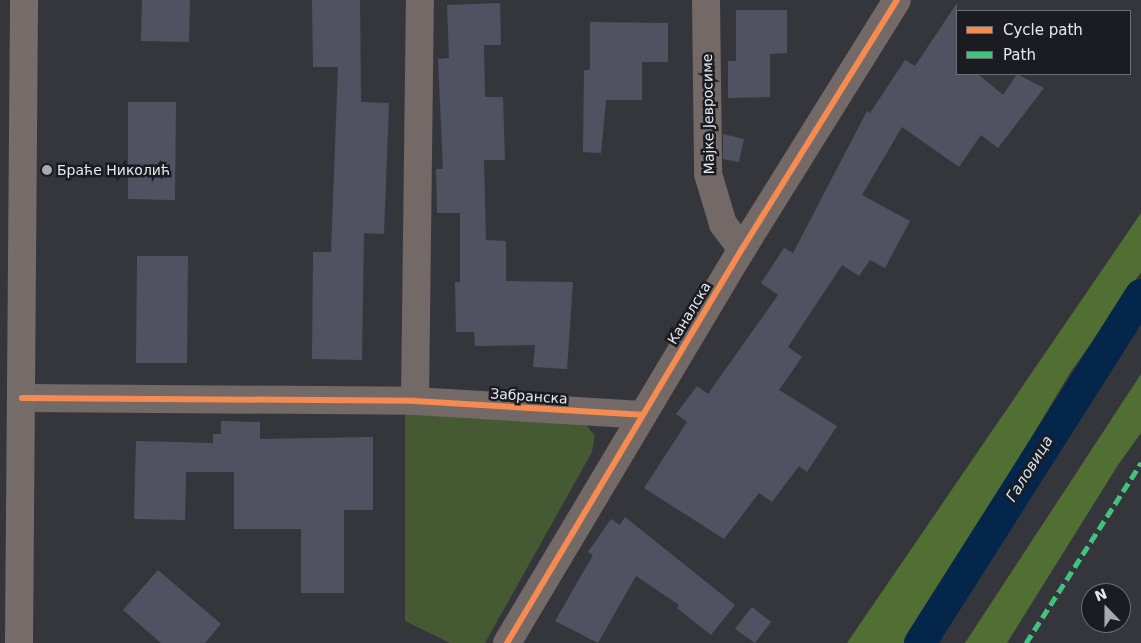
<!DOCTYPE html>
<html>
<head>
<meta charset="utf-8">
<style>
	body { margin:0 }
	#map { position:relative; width:1141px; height:643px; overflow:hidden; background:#35363c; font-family:"DejaVu Sans",sans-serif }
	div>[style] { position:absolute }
	.green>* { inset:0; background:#455933 }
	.forest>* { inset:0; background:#516f33 }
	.canal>* { height:32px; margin:-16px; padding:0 16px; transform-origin:16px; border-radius:16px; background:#05264b }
	.building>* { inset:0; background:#515261 }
	.street>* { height:28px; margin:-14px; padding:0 14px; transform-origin:14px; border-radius:14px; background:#736967 }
	.secondary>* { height:28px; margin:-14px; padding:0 14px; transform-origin:14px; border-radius:14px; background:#766c6a }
	.quiet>* { height:5px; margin-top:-2.5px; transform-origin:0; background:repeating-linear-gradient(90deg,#40c37c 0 10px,transparent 0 15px) }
	.cycleway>* { height:6px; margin:-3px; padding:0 3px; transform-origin:3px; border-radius:3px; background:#f68b52 }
	.dots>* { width:14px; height:14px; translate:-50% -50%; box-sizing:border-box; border:2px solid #1b1c21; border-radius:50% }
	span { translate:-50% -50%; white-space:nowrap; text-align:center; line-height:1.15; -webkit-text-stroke:5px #1b1c21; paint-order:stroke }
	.street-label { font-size:14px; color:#e7e8ef }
	.poi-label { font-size:14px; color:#e7e8ef }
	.left { translate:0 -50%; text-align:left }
	.water-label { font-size:15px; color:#d5e2f3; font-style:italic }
	.legend { position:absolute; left:956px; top:10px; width:175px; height:65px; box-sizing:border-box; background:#1b1c21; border:1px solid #6d6e73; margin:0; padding:6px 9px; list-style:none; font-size:15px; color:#e7e8ef }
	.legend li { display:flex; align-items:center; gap:10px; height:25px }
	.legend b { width:25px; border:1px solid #6d6e73 }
	.north { position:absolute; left:1081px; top:583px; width:50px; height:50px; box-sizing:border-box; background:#1b1c21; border:1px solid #6d6e73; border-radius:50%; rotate:338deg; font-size:14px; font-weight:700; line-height:20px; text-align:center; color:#e7e8ef }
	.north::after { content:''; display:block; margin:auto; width:18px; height:22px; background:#a9aab0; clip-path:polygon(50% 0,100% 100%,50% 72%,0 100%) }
</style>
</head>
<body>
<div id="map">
	<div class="green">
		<i style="clip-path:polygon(405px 412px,585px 423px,595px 436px,592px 452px,485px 643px,450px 643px,405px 621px)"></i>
	</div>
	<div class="forest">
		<i style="clip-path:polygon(1141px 213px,1141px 272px,1070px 373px,908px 643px,847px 643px)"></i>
		<i style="clip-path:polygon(1141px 374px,1141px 433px,1118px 465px,1007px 643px,965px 643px)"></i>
	</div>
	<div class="canal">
		<i style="left:920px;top:643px;width:412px;rotate:-57.6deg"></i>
	</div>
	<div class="building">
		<i style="clip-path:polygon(142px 0,190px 0,189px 42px,141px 41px)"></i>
		<i style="clip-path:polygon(312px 0,360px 0,361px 102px,389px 103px,384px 234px,364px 233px,362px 360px,312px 359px,313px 252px,331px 252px,338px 67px,313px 67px)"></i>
		<i style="clip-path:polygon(500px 3px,501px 45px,484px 45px,485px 97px,503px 97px,505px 160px,484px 160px,486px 240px,506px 241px,506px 281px,573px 282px,567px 369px,533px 367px,535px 345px,475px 346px,474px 332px,456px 332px,455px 282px,460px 282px,460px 213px,437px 213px,436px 169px,443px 169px,438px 59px,449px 58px,447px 5px)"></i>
		<i style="clip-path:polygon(957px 3px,957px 74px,978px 74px,1003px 95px,1017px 74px,1044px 88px,998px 148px,981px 135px,959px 167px,902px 127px,862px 195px,910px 221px,885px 268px,870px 260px,859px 276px,842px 265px,788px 347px,802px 357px,779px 390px,837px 426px,807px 472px,799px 466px,772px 502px,759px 493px,724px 539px,644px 488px,687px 422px,676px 414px,697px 386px,708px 394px,778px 295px,761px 283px,784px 248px,793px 253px,867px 111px,870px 113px,905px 60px,915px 66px)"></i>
		<i style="clip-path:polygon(736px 10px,787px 10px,787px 53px,770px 54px,770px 97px,728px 98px,728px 61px,736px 61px)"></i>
		<i style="clip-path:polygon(590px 22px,668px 23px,668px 62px,642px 62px,642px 100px,606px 100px,601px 153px,583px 152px,584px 70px,590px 70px)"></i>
		<i style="clip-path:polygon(128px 102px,176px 102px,175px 200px,128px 199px)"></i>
		<i style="clip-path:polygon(723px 134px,744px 139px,739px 162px,723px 159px)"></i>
		<i style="clip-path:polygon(137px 256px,188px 256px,187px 363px,136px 363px)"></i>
		<i style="clip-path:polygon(221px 421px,260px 422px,260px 439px,373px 437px,373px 510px,344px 510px,344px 593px,301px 593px,301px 529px,234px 529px,234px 472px,186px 472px,185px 520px,134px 519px,136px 441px,213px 443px,213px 434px,221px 434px)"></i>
		<i style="clip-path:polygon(625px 517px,735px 605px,711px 635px,677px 608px,679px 605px,636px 576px,598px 643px,555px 621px,593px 555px,588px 552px,611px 519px,620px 525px)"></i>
		<i style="clip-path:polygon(158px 570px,221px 624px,205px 643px,161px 643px,123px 610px)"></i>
		<i style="clip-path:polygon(752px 607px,771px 622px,755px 643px,735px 629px)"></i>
	</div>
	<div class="street">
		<i style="left:706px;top:0;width:174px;rotate:89.3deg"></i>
		<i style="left:708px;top:174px;width:52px;rotate:73.3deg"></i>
		<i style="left:723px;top:224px;width:31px;rotate:53deg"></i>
		<i style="left:22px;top:398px;width:393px;rotate:0.4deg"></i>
		<i style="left:415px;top:401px;width:227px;rotate:3.5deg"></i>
		<i style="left:415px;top:401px;width:401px;rotate:-89.3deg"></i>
		<i style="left:507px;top:643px;width:459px;rotate:-59.2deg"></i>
		<i style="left:742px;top:249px;width:293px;rotate:-58.1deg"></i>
	</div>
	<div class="secondary">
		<i style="left:19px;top:643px;width:643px;rotate:-89.55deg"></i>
	</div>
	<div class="quiet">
		<i style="left:1026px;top:643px;width:214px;rotate:-57.4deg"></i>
	</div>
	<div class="cycleway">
		<i style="left:22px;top:398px;width:393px;rotate:0.4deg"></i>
		<i style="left:415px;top:401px;width:227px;rotate:3.5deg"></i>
		<i style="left:507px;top:643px;width:459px;rotate:-59.2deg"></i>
		<i style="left:742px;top:249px;width:293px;rotate:-58.1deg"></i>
	</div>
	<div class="dots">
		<i style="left:47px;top:170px;background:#a9aab0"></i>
	</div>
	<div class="street-label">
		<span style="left:708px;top:114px;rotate:-91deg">Мајке Јевросиме</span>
		<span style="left:689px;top:313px;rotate:-59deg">Каналска</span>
		<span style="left:529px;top:396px;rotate:4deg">Забранска</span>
	</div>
	<div class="poi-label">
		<span class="left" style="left:57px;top:170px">Браће Николић</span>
	</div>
	<div class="water-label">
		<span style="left:1030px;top:469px;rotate:-58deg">Галовица</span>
	</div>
	<ul class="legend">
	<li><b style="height:6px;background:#f68b52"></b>Cycle path</li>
	<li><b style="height:6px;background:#40c37c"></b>Path</li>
	</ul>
	<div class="north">N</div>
</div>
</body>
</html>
